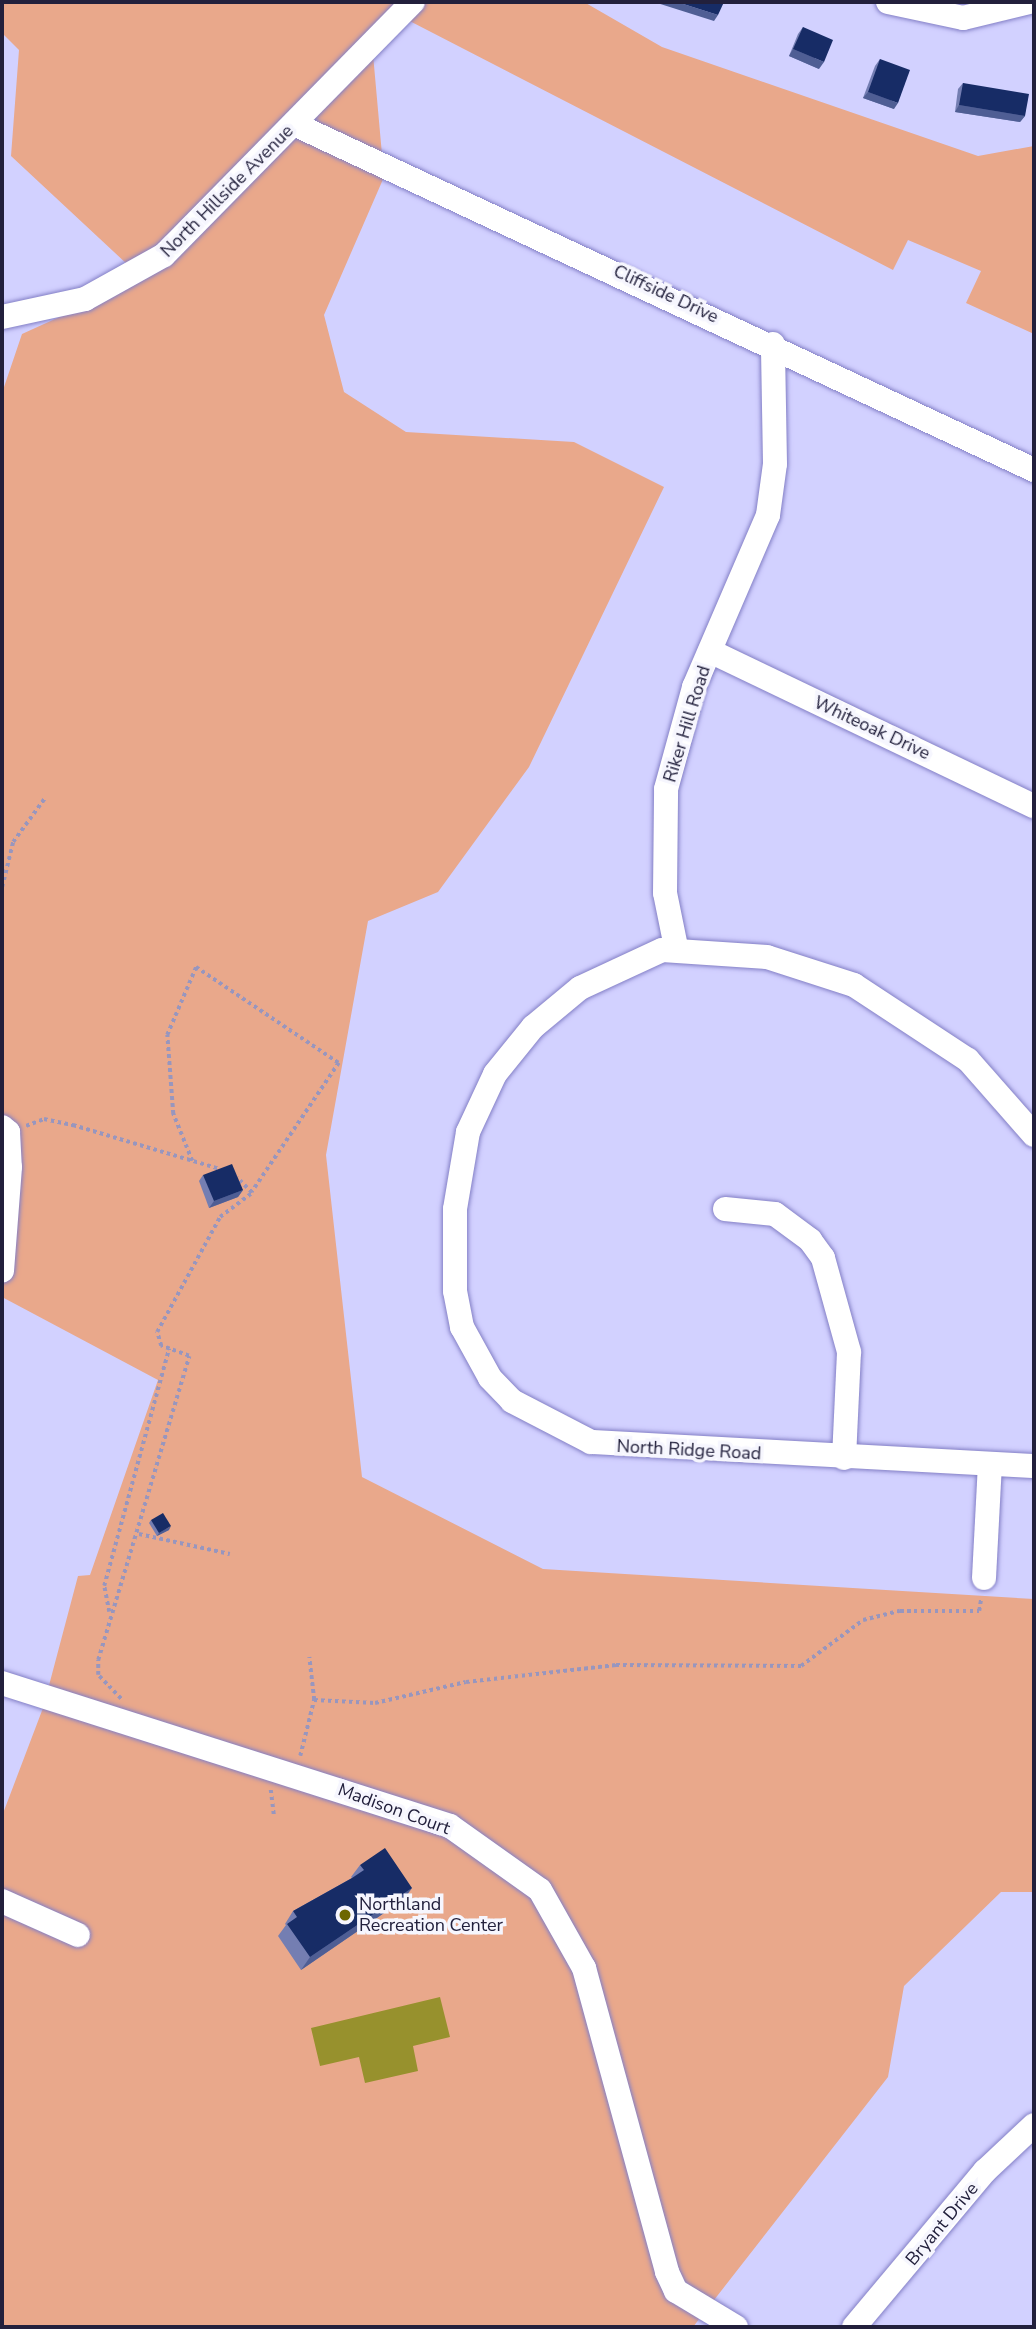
<!DOCTYPE html>
<html>
<head>
<meta charset="utf-8">
<style>
	body { margin:0 }
	#map { position:relative; width:1036px; height:2329px; overflow:hidden; background:#d2d1ff; font-family:"Nunito Sans",sans-serif }
	div>[style] { position:absolute }
	.green>* { inset:0; background:#e9a88b }
	.water>* { inset:0; background:#97912d }
	.path>* { height:3.5px; margin-top:-1.75px; transform-origin:0; background:repeating-linear-gradient(90deg,#9896be 0 3.5px,transparent 0 7px) }
	.roads { filter:drop-shadow(0 0 2px #837fc6) drop-shadow(0 0 2px #837fc6) }
	.minor>* { height:24px; margin:-12px; padding:0 12px; transform-origin:12px; border-radius:12px; background:#fff }
	.wall>* { inset:0; background:#747eb2 }
	.shaded-wall>* { inset:0; background:#4f5e94 }
	.building>* { inset:0; background:#172c66 }
	.dots>* { width:19px; height:19px; translate:-50% -50%; box-sizing:border-box; border:4px solid #f6f6fe; border-radius:50% }
	span { translate:-50% -50%; white-space:nowrap; text-align:center; line-height:1.15; -webkit-text-stroke:7px #f6f6fe; paint-order:stroke }
	.street-label { font-size:18px; color:#22203c }
	.poi-label { font-size:18px; color:#22203c }
	.left { translate:0 -50%; text-align:left }
	.frame { position:absolute; inset:0; border:4px solid #22203c; pointer-events:none }
</style>
</head>
<body>
<div id="map">
	<div class="green">
		<i style="clip-path:polygon(2px 2px,584px 2px,662px 47px,978px 156px,1034px 146px,1034px 334px,966px 303px,981px 271px,908px 240px,893px 270px,398px 15px,372px 43px,384px 177px,324px 315px,344px 392px,406px 432px,574px 442px,664px 487px,529px 767px,438px 892px,368px 921px,326px 1155px,362px 1477px,543px 1569px,1034px 1599px,1034px 1892px,1001px 1892px,904px 1986px,888px 2077px,693px 2327px,2px 2327px,2px 1816px,43px 1708px,78px 1576px,90px 1575px,158px 1380px,2px 1297px,2px 393px,22px 334px,143px 279px,11px 156px,19px 50px,2px 33px)"></i>
	</div>
	<div class="water">
		<i style="clip-path:polygon(440px 1997px,450px 2037px,413px 2046px,418px 2071px,365px 2083px,359px 2057px,320px 2066px,311px 2028px)"></i>
	</div>
	<div class="path">
		<i style="left:2px;top:887px;width:46px;rotate:-76.3deg"></i>
		<i style="left:13px;top:842px;width:54px;rotate:-54deg"></i>
		<i style="left:26px;top:1126px;width:19px;rotate:-21deg"></i>
		<i style="left:44px;top:1119px;width:30px;rotate:12deg"></i>
		<i style="left:73px;top:1125px;width:153px;rotate:16.7deg"></i>
		<i style="left:192px;top:1161px;width:51px;rotate:-112deg"></i>
		<i style="left:173px;top:1114px;width:79px;rotate:-94.3deg"></i>
		<i style="left:167px;top:1035px;width:74px;rotate:-66.9deg"></i>
		<i style="left:196px;top:967px;width:172px;rotate:33.9deg"></i>
		<i style="left:339px;top:1063px;width:156px;rotate:124deg"></i>
		<i style="left:139px;top:1534px;width:93px;rotate:12.4deg"></i>
		<i style="left:109px;top:1612px;width:26px;rotate:-101deg"></i>
		<i style="left:104px;top:1586px;width:246px;rotate:-74.7deg"></i>
		<i style="left:121px;top:1699px;width:33px;rotate:-134deg"></i>
		<i style="left:98px;top:1675px;width:15px;rotate:-90deg"></i>
		<i style="left:98px;top:1660px;width:317px;rotate:-73.3deg"></i>
		<i style="left:189px;top:1356px;width:30px;rotate:-160deg"></i>
		<i style="left:161px;top:1346px;width:15px;rotate:-106deg"></i>
		<i style="left:157px;top:1332px;width:131px;rotate:-61.3deg"></i>
		<i style="left:220px;top:1217px;width:40px;rotate:-37deg"></i>
		<i style="left:252px;top:1193px;width:21px;rotate:-135deg"></i>
		<i style="left:314px;top:1700px;width:61px;rotate:2.8deg"></i>
		<i style="left:375px;top:1703px;width:93px;rotate:-13deg"></i>
		<i style="left:466px;top:1682px;width:151px;rotate:-6.5deg"></i>
		<i style="left:616px;top:1665px;width:185px;rotate:0.3deg"></i>
		<i style="left:801px;top:1666px;width:77px;rotate:-36.6deg"></i>
		<i style="left:863px;top:1620px;width:38px;rotate:-14deg"></i>
		<i style="left:900px;top:1611px;width:79px"></i>
		<i style="left:979px;top:1611px;width:13px;rotate:-81deg"></i>
		<i style="left:300px;top:1756px;width:58px;rotate:-76deg"></i>
		<i style="left:314px;top:1700px;width:43px;rotate:-96.6deg"></i>
		<i style="left:271px;top:1790px;width:26px;rotate:83deg"></i>
	</div>
	<div class="roads">
		<div class="minor">
			<i style="left:888px;top:2px;width:77px;rotate:12deg"></i>
			<i style="left:963px;top:18px;width:68px;rotate:-13.6deg"></i>
			<i style="left:294px;top:124px;width:817px;rotate:25.06deg"></i>
			<i style="left:2px;top:317px;width:85px;rotate:-12.2deg"></i>
			<i style="left:85px;top:299px;width:90px;rotate:-29.1deg"></i>
			<i style="left:164px;top:255px;width:355px;rotate:-45.5deg"></i>
			<i style="left:710px;top:651px;width:359px;rotate:25.6deg"></i>
			<i style="left:676px;top:947px;width:55px;rotate:-101.5deg"></i>
			<i style="left:665px;top:893px;width:104px;rotate:-89.4deg"></i>
			<i style="left:666px;top:789px;width:106px;rotate:-74.6deg"></i>
			<i style="left:694px;top:687px;width:187px;rotate:-66.7deg"></i>
			<i style="left:768px;top:515px;width:51px;rotate:-82.2deg"></i>
			<i style="left:775px;top:464px;width:120px;rotate:-91deg"></i>
			<i style="left:2px;top:1127px;width:8px;rotate:40deg"></i>
			<i style="left:8px;top:1132px;width:35px;rotate:87deg"></i>
			<i style="left:10px;top:1167px;width:104px;rotate:94.4deg"></i>
			<i style="left:1034px;top:1135px;width:100px;rotate:-131.3deg"></i>
			<i style="left:968px;top:1060px;width:136px;rotate:-146.7deg"></i>
			<i style="left:854px;top:985px;width:91px;rotate:-162.2deg"></i>
			<i style="left:767px;top:957px;width:105px;rotate:-176.2deg"></i>
			<i style="left:662px;top:950px;width:90px;rotate:155.1deg"></i>
			<i style="left:580px;top:988px;width:61px;rotate:140.3deg"></i>
			<i style="left:533px;top:1027px;width:60px;rotate:129deg"></i>
			<i style="left:495px;top:1074px;width:64px;rotate:115deg"></i>
			<i style="left:468px;top:1132px;width:78px;rotate:99.6deg"></i>
			<i style="left:455px;top:1209px;width:82px;rotate:90deg"></i>
			<i style="left:455px;top:1291px;width:37px;rotate:79deg"></i>
			<i style="left:462px;top:1327px;width:58px;rotate:61.2deg"></i>
			<i style="left:490px;top:1378px;width:32px;rotate:46deg"></i>
			<i style="left:512px;top:1401px;width:89px;rotate:27.4deg"></i>
			<i style="left:591px;top:1442px;width:444px;rotate:3.1deg"></i>
			<i style="left:725px;top:1209px;width:50px;rotate:5.7deg"></i>
			<i style="left:775px;top:1214px;width:44px;rotate:36.6deg"></i>
			<i style="left:810px;top:1240px;width:22px;rotate:54deg"></i>
			<i style="left:823px;top:1258px;width:98px;rotate:74.5deg"></i>
			<i style="left:849px;top:1352px;width:106px;rotate:92.7deg"></i>
			<i style="left:984px;top:1578px;width:114px;rotate:-87deg"></i>
			<i style="left:2px;top:1683px;width:470px;rotate:17.7deg"></i>
			<i style="left:450px;top:1826px;width:110px;rotate:35.4deg"></i>
			<i style="left:540px;top:1890px;width:90px;rotate:60.6deg"></i>
			<i style="left:584px;top:1968px;width:315px;rotate:74.7deg"></i>
			<i style="left:667px;top:2272px;width:21px;rotate:65deg"></i>
			<i style="left:676px;top:2291px;width:70px;rotate:31deg"></i>
			<i style="left:2px;top:1901px;width:83px;rotate:24.1deg"></i>
			<i style="left:854px;top:2327px;width:204px;rotate:-50deg"></i>
			<i style="left:985px;top:2171px;width:67px;rotate:-43.2deg"></i>
		</div>
	</div>
	<div class="wall">
		<i style="clip-path:polygon(803px 27px,819px 69px,789px 56px,798px 34px)"></i>
		<i style="clip-path:polygon(880px 59px,894px 109px,863px 98px,875px 66px)"></i>
		<i style="clip-path:polygon(963px 83px,1025px 116px,1020px 122px,955px 112px,958px 89px)"></i>
		<i style="clip-path:polygon(203px 1175px,243px 1190px,238px 1197px,209px 1208px,199px 1181px)"></i>
		<i style="clip-path:polygon(151px 1520px,169px 1530px,157px 1536px,149px 1523px)"></i>
		<i style="clip-path:polygon(360px 1865px,412px 1888px,403px 1900px,301px 1970px,278px 1936px,286px 1925px,285px 1924px,293px 1911px,352px 1878px,351px 1877px)"></i>
	</div>
	<div class="shaded-wall">
		<i style="clip-path:polygon(654px 2px,677px 2px,718px 15px,714px 21px)"></i>
		<i style="clip-path:polygon(793px 49px,824px 62px,819px 69px,789px 56px)"></i>
		<i style="clip-path:polygon(868px 92px,898px 103px,894px 109px,863px 98px)"></i>
		<i style="clip-path:polygon(959px 105px,1025px 116px,1020px 122px,955px 112px)"></i>
		<i style="clip-path:polygon(243px 1190px,238px 1197px,209px 1208px,214px 1201px)"></i>
		<i style="clip-path:polygon(171px 1526px,169px 1530px,157px 1536px,159px 1533px)"></i>
		<i style="clip-path:polygon(412px 1888px,403px 1900px,301px 1970px,310px 1957px)"></i>
	</div>
	<div class="building">
		<i style="clip-path:polygon(677px 2px,724px 2px,718px 15px)"></i>
		<i style="clip-path:polygon(803px 27px,833px 40px,824px 62px,793px 49px)"></i>
		<i style="clip-path:polygon(880px 59px,910px 70px,898px 103px,868px 92px)"></i>
		<i style="clip-path:polygon(963px 83px,1029px 94px,1025px 116px,959px 105px)"></i>
		<i style="clip-path:polygon(232px 1164px,243px 1190px,214px 1201px,203px 1175px)"></i>
		<i style="clip-path:polygon(163px 1513px,171px 1526px,159px 1533px,151px 1520px)"></i>
		<i style="clip-path:polygon(385px 1848px,412px 1888px,310px 1957px,287px 1924px,297px 1917px,293px 1911px,352px 1878px,364px 1870px,360px 1865px)"></i>
	</div>
	<div class="dots">
		<i style="left:345px;top:1915px;background:#6d6700"></i>
	</div>
	<div class="street-label">
		<span style="left:227px;top:191px;rotate:-45deg">North Hillside Avenue</span>
		<span style="left:666px;top:294px;rotate:25deg">Cliffside Drive</span>
		<span style="left:687px;top:724px;rotate:-73deg">Riker Hill Road</span>
		<span style="left:872px;top:728px;rotate:25deg">Whiteoak Drive</span>
		<span style="left:689px;top:1450px;rotate:3deg">North Ridge Road</span>
		<span style="left:394px;top:1809px;rotate:20deg">Madison Court</span>
		<span style="left:942px;top:2224px;rotate:-50deg">Bryant Drive</span>
	</div>
	<div class="poi-label">
		<span class="left" style="left:359px;top:1915px">Northland<br>Recreation Center</span>
	</div>
	<div class="frame"></div>
</div>
</body>
</html>
